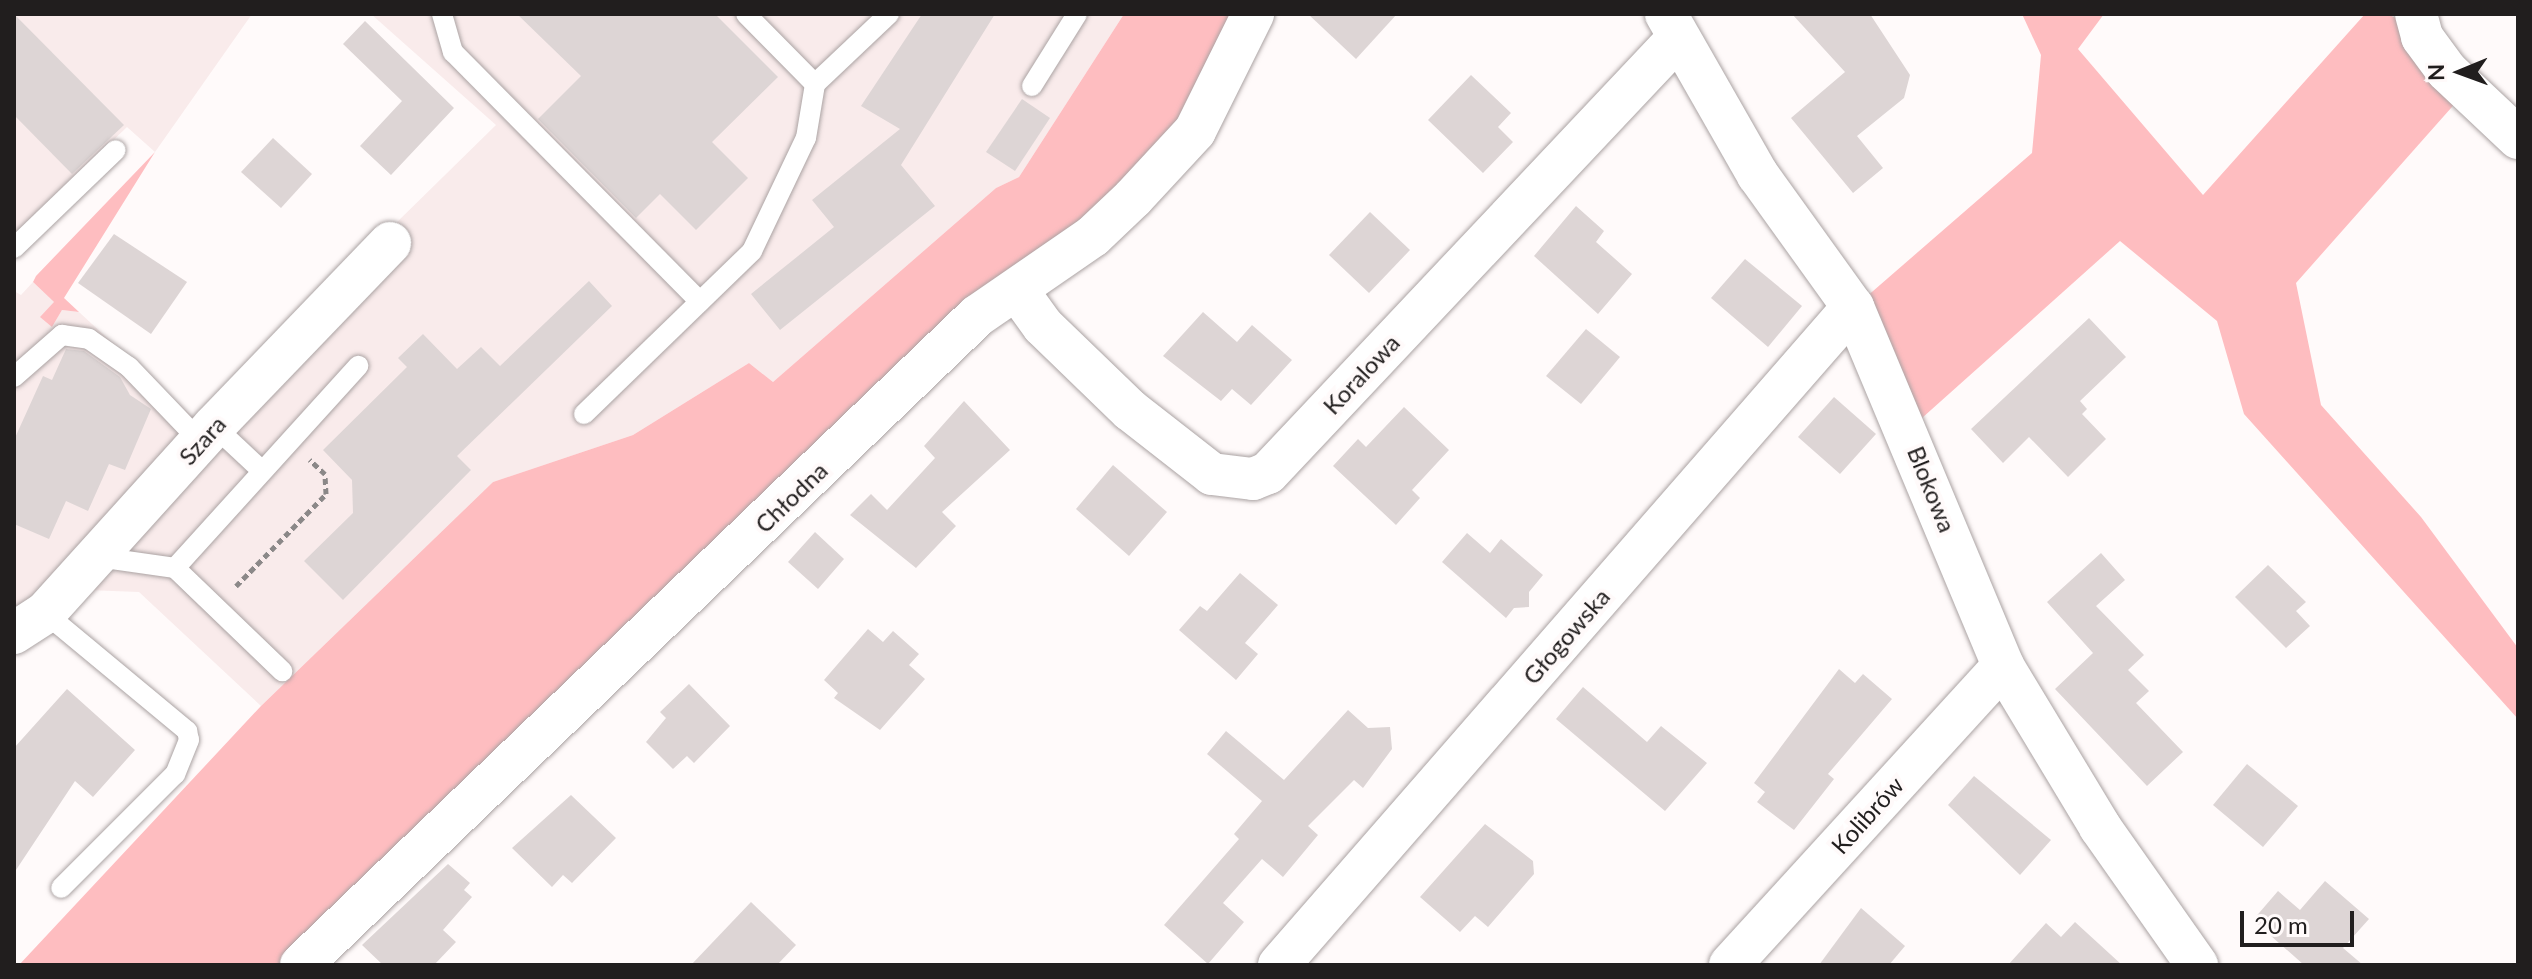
<!DOCTYPE html>
<html>
<head>
<meta charset="utf-8">
<style>
	body { margin:0 }
	#map { position:relative; width:2532px; height:979px; overflow:hidden; background:#fffafa; font-family:Lato,sans-serif }
	div>[style] { position:absolute }
	.built>* { inset:0; background:#f9ebeb }
	.green>* { inset:0; background:#febdc0 }
	.building>* { inset:0; background:#ddd5d5 }
	.path>* { height:5px; margin-top:-2.5px; transform-origin:0; background:repeating-linear-gradient(90deg,#8b8888 0 6px,transparent 0 10px) }
	.roads { filter:drop-shadow(0 0 2px #aba3a3) drop-shadow(0 0 2px #aba3a3) }
	.service>* { height:20px; margin:-10px; padding:0 10px; transform-origin:10px; border-radius:10px; background:#fff }
	.minor>* { height:42px; margin:-21px; padding:0 21px; transform-origin:21px; border-radius:21px; background:#fff }
	span { translate:-50% -50%; white-space:nowrap; text-align:center; line-height:1.15; -webkit-text-stroke:8px #fffafa; paint-order:stroke }
	.street-label { font-size:24px; color:#211e1e }
	.frame { position:absolute; inset:0; border:16px solid #211e1e; pointer-events:none }
	.north { position:absolute; left:2420px; top:32px; width:80px; height:80px; -webkit-text-stroke:6px #fffafa; paint-order:stroke; rotate:269deg; font-size:22px; font-weight:700; line-height:32px; text-align:center; color:#211e1e }
	.north::after { content:''; display:block; margin:auto; width:28px; height:36px; background:#211e1e; clip-path:polygon(50% 0,100% 100%,50% 72%,0 100%) }
	.scale { position:absolute; left:2240px; top:911px; width:114px; height:36px; box-sizing:border-box; border:4px solid #211e1e; border-top:0; padding-left:10px; font-size:24px; line-height:28px; white-space:nowrap; color:#211e1e; -webkit-text-stroke:6px #fffafa; paint-order:stroke }
</style>
</head>
<body>
<div id="map">
	<div class="built">
		<i style="clip-path:polygon(14px 14px,252px 14px,155px 152px,127px 127px,14px 235px)"></i>
		<i style="clip-path:polygon(371px 14px,1124px 14px,1019px 177px,996px 188px,773px 382px,749px 363px,633px 435px,493px 482px,261px 706px,139px 592px,86px 590px,394px 225px,496px 125px)"></i>
		<i style="clip-path:polygon(33px 282px,55px 303px,52px 327px,62px 310px,79px 312px,196px 420px,14px 616px,14px 291px,21px 295px)"></i>
	</div>
	<div class="green">
		<i style="clip-path:polygon(1124px 14px,1236px 14px,1187px 122px,287px 965px,19px 965px,261px 706px,493px 482px,633px 435px,749px 363px,773px 382px,996px 188px,1019px 177px)"></i>
		<i style="clip-path:polygon(2022px 14px,2104px 14px,2078px 49px,2203px 195px,2365px 14px,2388px 14px,2403px 22px,2459px 99px,2296px 283px,2321px 405px,2421px 517px,2518px 648px,2518px 719px,2244px 414px,2217px 321px,2120px 241px,1922px 418px,1865px 298px,2032px 153px,2041px 55px)"></i>
		<i style="clip-path:polygon(155px 152px,64px 298px,79px 312px,62px 310px,52px 327px,40px 317px,54px 302px,33px 282px,36px 276px)"></i>
	</div>
	<div class="building">
		<i style="clip-path:polygon(14px 14px,124px 125px,72px 174px,14px 115px)"></i>
		<i style="clip-path:polygon(517px 14px,715px 14px,778px 77px,712px 142px,748px 178px,696px 230px,660px 194px,636px 218px,538px 119px,581px 76px)"></i>
		<i style="clip-path:polygon(922px 14px,995px 14px,901px 165px,935px 206px,780px 330px,751px 294px,834px 227px,812px 200px,900px 129px,861px 106px)"></i>
		<i style="clip-path:polygon(1308px 14px,1397px 14px,1356px 59px)"></i>
		<i style="clip-path:polygon(1792px 14px,1870px 14px,1910px 75px,1904px 98px,1857px 136px,1883px 168px,1853px 193px,1791px 118px,1845px 72px)"></i>
		<i style="clip-path:polygon(365px 21px,454px 108px,391px 175px,360px 146px,402px 101px,343px 44px)"></i>
		<i style="clip-path:polygon(1471px 75px,1511px 113px,1498px 127px,1513px 142px,1483px 173px,1428px 120px)"></i>
		<i style="clip-path:polygon(1022px 99px,1050px 118px,1015px 171px,986px 152px)"></i>
		<i style="clip-path:polygon(273px 138px,312px 174px,281px 208px,241px 172px)"></i>
		<i style="clip-path:polygon(1576px 206px,1604px 231px,1596px 242px,1632px 274px,1598px 314px,1534px 256px)"></i>
		<i style="clip-path:polygon(1370px 212px,1410px 250px,1369px 293px,1329px 255px)"></i>
		<i style="clip-path:polygon(114px 234px,187px 282px,151px 334px,78px 283px)"></i>
		<i style="clip-path:polygon(1745px 259px,1802px 306px,1768px 347px,1711px 298px)"></i>
		<i style="clip-path:polygon(589px 281px,612px 306px,457px 456px,471px 470px,343px 600px,304px 561px,353px 513px,352px 480px,323px 450px,407px 367px,398px 358px,423px 334px,457px 369px,481px 347px,500px 366px)"></i>
		<i style="clip-path:polygon(1203px 312px,1237px 342px,1252px 325px,1292px 360px,1251px 405px,1232px 389px,1221px 401px,1163px 356px)"></i>
		<i style="clip-path:polygon(2089px 318px,2126px 357px,2080px 401px,2087px 409px,2082px 414px,2106px 439px,2068px 477px,2029px 437px,2003px 463px,1971px 429px)"></i>
		<i style="clip-path:polygon(1586px 329px,1620px 357px,1581px 404px,1546px 376px)"></i>
		<i style="clip-path:polygon(66px 349px,84px 351px,120px 377px,130px 395px,151px 409px,125px 470px,109px 464px,88px 511px,66px 501px,49px 539px,14px 524px,14px 440px,43px 376px,52px 380px)"></i>
		<i style="clip-path:polygon(1834px 397px,1876px 434px,1840px 474px,1798px 437px)"></i>
		<i style="clip-path:polygon(964px 401px,1010px 450px,942px 512px,956px 526px,916px 568px,850px 515px,871px 494px,887px 510px,935px 458px,924px 446px)"></i>
		<i style="clip-path:polygon(1404px 407px,1449px 450px,1412px 490px,1420px 498px,1396px 525px,1333px 466px,1358px 439px,1366px 447px)"></i>
		<i style="clip-path:polygon(1113px 465px,1167px 512px,1129px 556px,1076px 509px)"></i>
		<i style="clip-path:polygon(815px 532px,844px 559px,818px 589px,788px 562px)"></i>
		<i style="clip-path:polygon(1467px 533px,1490px 553px,1501px 539px,1543px 575px,1529px 592px,1529px 607px,1514px 608px,1506px 618px,1442px 562px)"></i>
		<i style="clip-path:polygon(2101px 553px,2125px 580px,2096px 606px,2144px 655px,2128px 670px,2149px 691px,2136px 703px,2183px 752px,2147px 786px,2055px 689px,2093px 653px,2047px 602px)"></i>
		<i style="clip-path:polygon(2268px 565px,2306px 602px,2296px 611px,2310px 626px,2286px 648px,2235px 597px)"></i>
		<i style="clip-path:polygon(1240px 573px,1278px 605px,1245px 643px,1258px 654px,1236px 680px,1179px 630px,1200px 606px,1207px 611px)"></i>
		<i style="clip-path:polygon(868px 629px,883px 642px,893px 631px,919px 654px,909px 665px,925px 679px,880px 730px,834px 698px,838px 693px,824px 680px)"></i>
		<i style="clip-path:polygon(1839px 669px,1855px 683px,1863px 674px,1892px 699px,1828px 774px,1834px 779px,1794px 830px,1757px 802px,1765px 792px,1754px 783px)"></i>
		<i style="clip-path:polygon(689px 684px,730px 726px,694px 763px,687px 756px,673px 769px,646px 742px,666px 718px,660px 712px)"></i>
		<i style="clip-path:polygon(1583px 687px,1647px 742px,1661px 726px,1707px 763px,1665px 811px,1556px 719px)"></i>
		<i style="clip-path:polygon(67px 689px,135px 750px,93px 797px,75px 781px,14px 873px,14px 748px)"></i>
		<i style="clip-path:polygon(1348px 710px,1368px 728px,1390px 727px,1392px 749px,1363px 788px,1354px 780px,1308px 826px,1318px 835px,1283px 877px,1262px 859px,1223px 903px,1244px 922px,1208px 964px,1164px 925px,1239px 839px,1234px 834px,1262px 801px,1207px 754px,1226px 731px,1284px 780px)"></i>
		<i style="clip-path:polygon(2247px 764px,2298px 806px,2263px 847px,2213px 805px)"></i>
		<i style="clip-path:polygon(1974px 776px,2051px 840px,2020px 875px,1948px 805px)"></i>
		<i style="clip-path:polygon(571px 795px,616px 838px,572px 883px,563px 875px,552px 887px,512px 848px)"></i>
		<i style="clip-path:polygon(1485px 824px,1533px 861px,1534px 874px,1488px 927px,1475px 916px,1460px 932px,1420px 897px)"></i>
		<i style="clip-path:polygon(448px 864px,470px 883px,464px 890px,472px 897px,443px 930px,456px 942px,434px 965px,383px 965px,362px 945px)"></i>
		<i style="clip-path:polygon(2325px 881px,2369px 919px,2343px 948px,2363px 965px,2304px 965px,2253px 920px,2278px 891px,2300px 910px)"></i>
		<i style="clip-path:polygon(751px 902px,796px 945px,777px 965px,691px 965px)"></i>
		<i style="clip-path:polygon(1861px 908px,1905px 946px,1889px 965px,1819px 965px)"></i>
		<i style="clip-path:polygon(2075px 922px,2122px 965px,2008px 965px,2046px 923px,2061px 937px)"></i>
	</div>
	<div class="path">
		<i style="left:236px;top:586px;width:129px;rotate:-45.6deg"></i>
		<i style="left:326px;top:494px;width:20px;rotate:-93deg"></i>
		<i style="left:325px;top:474px;width:21px;rotate:-137deg"></i>
	</div>
	<div class="roads">
		<div class="service">
			<i style="left:442px;top:14px;width:40px;rotate:74deg"></i>
			<i style="left:453px;top:52px;width:351px;rotate:45.3deg"></i>
			<i style="left:815px;top:84px;width:102px;rotate:-43.4deg"></i>
			<i style="left:1032px;top:86px;width:85px;rotate:-58deg"></i>
			<i style="left:14px;top:248px;width:141px;rotate:-43.9deg"></i>
			<i style="left:14px;top:377px;width:64px;rotate:-41.2deg"></i>
			<i style="left:62px;top:335px;width:27px;rotate:8deg"></i>
			<i style="left:89px;top:339px;width:49px;rotate:35deg"></i>
			<i style="left:129px;top:367px;width:103px;rotate:46.2deg"></i>
			<i style="left:584px;top:414px;width:234px;rotate:-44.1deg"></i>
			<i style="left:752px;top:251px;width:125px;rotate:-64.5deg"></i>
			<i style="left:806px;top:138px;width:55px;rotate:-80.5deg"></i>
			<i style="left:815px;top:84px;width:98px;rotate:-134.6deg"></i>
			<i style="left:214px;top:426px;width:64px;rotate:43.1deg"></i>
			<i style="left:98px;top:557px;width:78px;rotate:8.1deg"></i>
			<i style="left:175px;top:568px;width:149px;rotate:43.9deg"></i>
			<i style="left:175px;top:568px;width:273px;rotate:-47.8deg"></i>
			<i style="left:45px;top:613px;width:185px;rotate:39.7deg"></i>
			<i style="left:187px;top:731px;width:9px;rotate:77deg"></i>
			<i style="left:189px;top:740px;width:37px;rotate:112deg"></i>
			<i style="left:175px;top:774px;width:161px;rotate:135deg"></i>
		</div>
		<div class="minor">
			<i style="left:1666px;top:14px;width:185px;rotate:60.3deg"></i>
			<i style="left:1758px;top:175px;width:163px;rotate:54.3deg"></i>
			<i style="left:1853px;top:307px;width:389px;rotate:67.3deg"></i>
			<i style="left:2003px;top:666px;width:188px;rotate:58.9deg"></i>
			<i style="left:2100px;top:827px;width:169px;rotate:54.9deg"></i>
			<i style="left:2416px;top:14px;width:24px;rotate:75deg"></i>
			<i style="left:2422px;top:37px;width:42px;rotate:53.7deg"></i>
			<i style="left:2447px;top:71px;width:98px;rotate:43.3deg"></i>
			<i style="left:1017px;top:290px;width:44px;rotate:54.2deg"></i>
			<i style="left:1043px;top:326px;width:121px;rotate:44deg"></i>
			<i style="left:1130px;top:410px;width:104px;rotate:38deg"></i>
			<i style="left:1212px;top:474px;width:41px;rotate:7deg"></i>
			<i style="left:1253px;top:479px;width:16px;rotate:-22deg"></i>
			<i style="left:1268px;top:473px;width:598px;rotate:-46.69deg"></i>
			<i style="left:14px;top:633px;width:37px;rotate:-33deg"></i>
			<i style="left:45px;top:613px;width:252px;rotate:-47.9deg"></i>
			<i style="left:214px;top:426px;width:254px;rotate:-46.1deg"></i>
			<i style="left:301px;top:965px;width:937px;rotate:-43.83deg"></i>
			<i style="left:977px;top:316px;width:141px;rotate:-34.6deg"></i>
			<i style="left:1093px;top:236px;width:55px;rotate:-43.5deg"></i>
			<i style="left:1133px;top:198px;width:91px;rotate:-47.2deg"></i>
			<i style="left:1195px;top:131px;width:131px;rotate:-63.6deg"></i>
			<i style="left:1279px;top:965px;width:873px;rotate:-48.9deg"></i>
			<i style="left:1730px;top:965px;width:405px;rotate:-47.6deg"></i>
		</div>
	</div>
	<div class="street-label">
		<span style="left:1361px;top:374px;rotate:-47deg">Koralowa</span>
		<span style="left:202px;top:440px;rotate:-48deg">Szara</span>
		<span style="left:1932px;top:489px;rotate:68deg">Blokowa</span>
		<span style="left:791px;top:497px;rotate:-44deg">Chłodna</span>
		<span style="left:1566px;top:636px;rotate:-49deg">Głogowska</span>
		<span style="left:1867px;top:815px;rotate:-48deg">Kolibrów</span>
	</div>
	<div class="frame"></div>
	<div class="north">N</div>
	<div class="scale">20 m</div>
</div>
</body>
</html>
